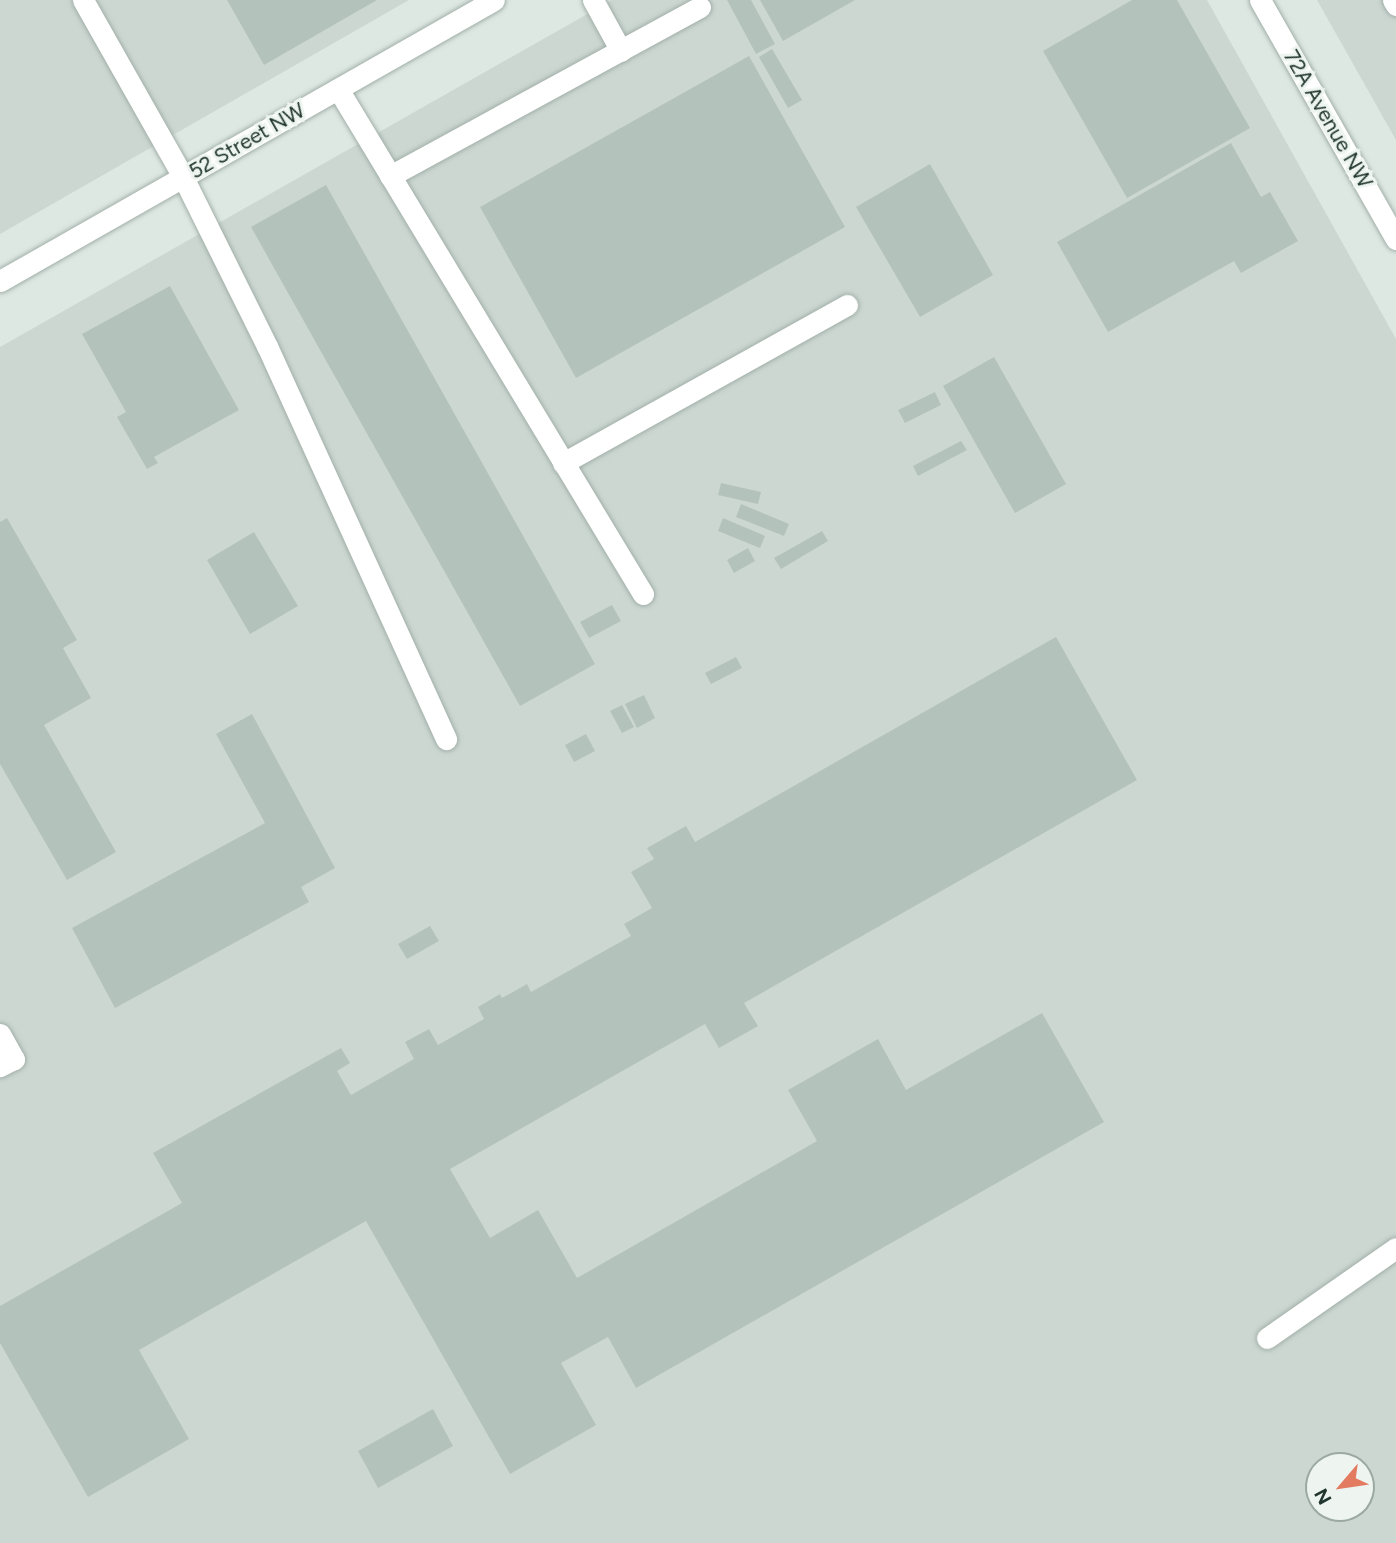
<!DOCTYPE html>
<html>
<head>
<meta charset="utf-8">
<style>
	body { margin:0 }
	#map { position:relative; width:1396px; height:1543px; overflow:hidden; background:#dee8e3; font-family:Figtree,sans-serif }
	div>[style] { position:absolute }
	.built>* { inset:0; background:#ccd7d2 }
	.building>* { inset:0; background:#b4c2bc }
	.roads { filter:drop-shadow(0 0 2px #a2afa9) drop-shadow(0 0 2px #a2afa9) }
	.minor>* { height:21px; margin:-10.5px; padding:0 10.5px; transform-origin:10.5px; border-radius:10.5px; background:#fff }
	span { translate:-50% -50%; white-space:nowrap; text-align:center; line-height:1.15; -webkit-text-stroke:6px #eef5f1; paint-order:stroke }
	.street-label { font-size:21px; color:#21362f }
	.north { position:absolute; left:1305px; top:1452px; width:70px; height:70px; box-sizing:border-box; background:#eef5f1; border:2px solid #9ca9a3; border-radius:50%; rotate:241deg; font-size:19px; font-weight:700; line-height:28px; text-align:center; color:#21362f }
	.north::after { content:''; display:block; margin:auto; width:24px; height:32px; background:#e37b61; clip-path:polygon(50% 0,100% 100%,50% 72%,0 100%) }
</style>
</head>
<body>
<div id="map">
	<div class="built">
		<i style="clip-path:polygon(0 0,409px 0,0 234px)"></i>
		<i style="clip-path:polygon(evenodd,612px 0,1207px 0,1396px 339px,1396px 1543px,0 1543px,0 347px,612px 0,1319px 1466px,1361px 1466px,1361px 1508px,1319px 1508px,1319px 1466px)"></i>
		<i style="clip-path:polygon(1317px 0,1396px 0,1396px 140px)"></i>
	</div>
	<div class="building">
		<i style="clip-path:polygon(227px 0,377px 0,264px 65px)"></i>
		<i style="clip-path:polygon(727px 0,751px 0,775px 44px,756px 54px)"></i>
		<i style="clip-path:polygon(760px 0,855px 0,783px 41px)"></i>
		<i style="clip-path:polygon(1132px 0,1177px 0,1250px 128px,1127px 198px,1043px 51px)"></i>
		<i style="clip-path:polygon(772px 49px,802px 100px,788px 108px,759px 57px)"></i>
		<i style="clip-path:polygon(749px 56px,845px 227px,576px 378px,480px 207px)"></i>
		<i style="clip-path:polygon(1231px 143px,1261px 197px,1270px 192px,1298px 241px,1241px 273px,1234px 261px,1108px 332px,1057px 242px)"></i>
		<i style="clip-path:polygon(930px 164px,993px 275px,920px 317px,856px 207px)"></i>
		<i style="clip-path:polygon(326px 185px,595px 664px,520px 706px,251px 227px)"></i>
		<i style="clip-path:polygon(170px 286px,239px 410px,154px 457px,158px 463px,147px 469px,117px 417px,126px 412px,82px 334px)"></i>
		<i style="clip-path:polygon(994px 357px,1066px 484px,1015px 513px,943px 386px)"></i>
		<i style="clip-path:polygon(935px 392px,941px 405px,905px 423px,898px 410px)"></i>
		<i style="clip-path:polygon(961px 441px,967px 450px,918px 476px,913px 466px)"></i>
		<i style="clip-path:polygon(721px 483px,761px 492px,758px 504px,718px 495px)"></i>
		<i style="clip-path:polygon(741px 504px,789px 524px,784px 536px,736px 517px)"></i>
		<i style="clip-path:polygon(7px 518px,77px 640px,63px 648px,91px 698px,44px 725px,116px 852px,67px 880px,0 764px,0 522px)"></i>
		<i style="clip-path:polygon(723px 518px,765px 536px,760px 548px,718px 531px)"></i>
		<i style="clip-path:polygon(822px 531px,828px 541px,781px 569px,774px 558px)"></i>
		<i style="clip-path:polygon(254px 532px,298px 606px,250px 634px,207px 560px)"></i>
		<i style="clip-path:polygon(748px 548px,755px 561px,734px 573px,727px 560px)"></i>
		<i style="clip-path:polygon(612px 605px,621px 621px,589px 638px,580px 622px)"></i>
		<i style="clip-path:polygon(1056px 637px,1137px 780px,744px 1003px,758px 1026px,719px 1048px,705px 1024px,450px 1169px,490px 1238px,538px 1210px,577px 1278px,817px 1141px,788px 1090px,878px 1039px,906px 1090px,1042px 1013px,1104px 1122px,636px 1388px,608px 1337px,561px 1363px,596px 1425px,510px 1474px,366px 1221px,139px 1350px,189px 1439px,88px 1497px,0 1343px,0 1306px,182px 1203px,153px 1153px,341px 1048px,350px 1063px,337px 1071px,351px 1095px,414px 1059px,405px 1042px,429px 1029px,438px 1045px,484px 1019px,478px 1007px,500px 994px,502px 998px,527px 984px,531px 992px,631px 936px,624px 924px,652px 908px,631px 872px,654px 859px,647px 848px,686px 826px,695px 842px)"></i>
		<i style="clip-path:polygon(736px 657px,742px 668px,711px 684px,705px 673px)"></i>
		<i style="clip-path:polygon(644px 695px,655px 718px,637px 728px,625px 704px)"></i>
		<i style="clip-path:polygon(622px 705px,634px 727px,622px 733px,610px 711px)"></i>
		<i style="clip-path:polygon(252px 714px,335px 868px,301px 887px,309px 902px,115px 1008px,72px 928px,265px 823px,216px 734px)"></i>
		<i style="clip-path:polygon(586px 734px,595px 751px,574px 762px,565px 745px)"></i>
		<i style="clip-path:polygon(430px 926px,439px 941px,407px 959px,398px 944px)"></i>
		<i style="clip-path:polygon(433px 1409px,453px 1446px,378px 1488px,358px 1451px)"></i>
	</div>
	<div class="roads">
		<div class="minor">
			<i style="left:83px;top:0;width:203px;rotate:60.5deg"></i>
			<i style="left:183px;top:177px;width:189px;rotate:63.6deg"></i>
			<i style="left:267px;top:346px;width:432px;rotate:65.5deg"></i>
			<i style="left:593px;top:0;width:58px;rotate:61.2deg"></i>
			<i style="left:1260px;top:0;width:275px;rotate:60.4deg"></i>
			<i style="left:1393px;top:0;width:6px;rotate:59deg"></i>
			<i style="left:338px;top:89px;width:590px;rotate:58.87deg"></i>
			<i style="left:390px;top:176px;width:353px;rotate:-28.6deg"></i>
			<i style="left:0;top:281px;width:568px;rotate:-29.63deg"></i>
			<i style="left:563px;top:463px;width:325px;rotate:-29.1deg"></i>
			<i style="left:0;top:1034px;width:29px;rotate:61deg"></i>
			<i style="left:14px;top:1059px;width:16px;rotate:153deg"></i>
			<i style="left:1267px;top:1338px;width:157px;rotate:-34.9deg"></i>
		</div>
	</div>
	<div class="street-label">
		<span style="left:1328px;top:119px;rotate:60deg">72A Avenue NW</span>
		<span style="left:247px;top:141px;rotate:-30deg">52 Street NW</span>
	</div>
	<div class="north">N</div>
</div>
</body>
</html>
